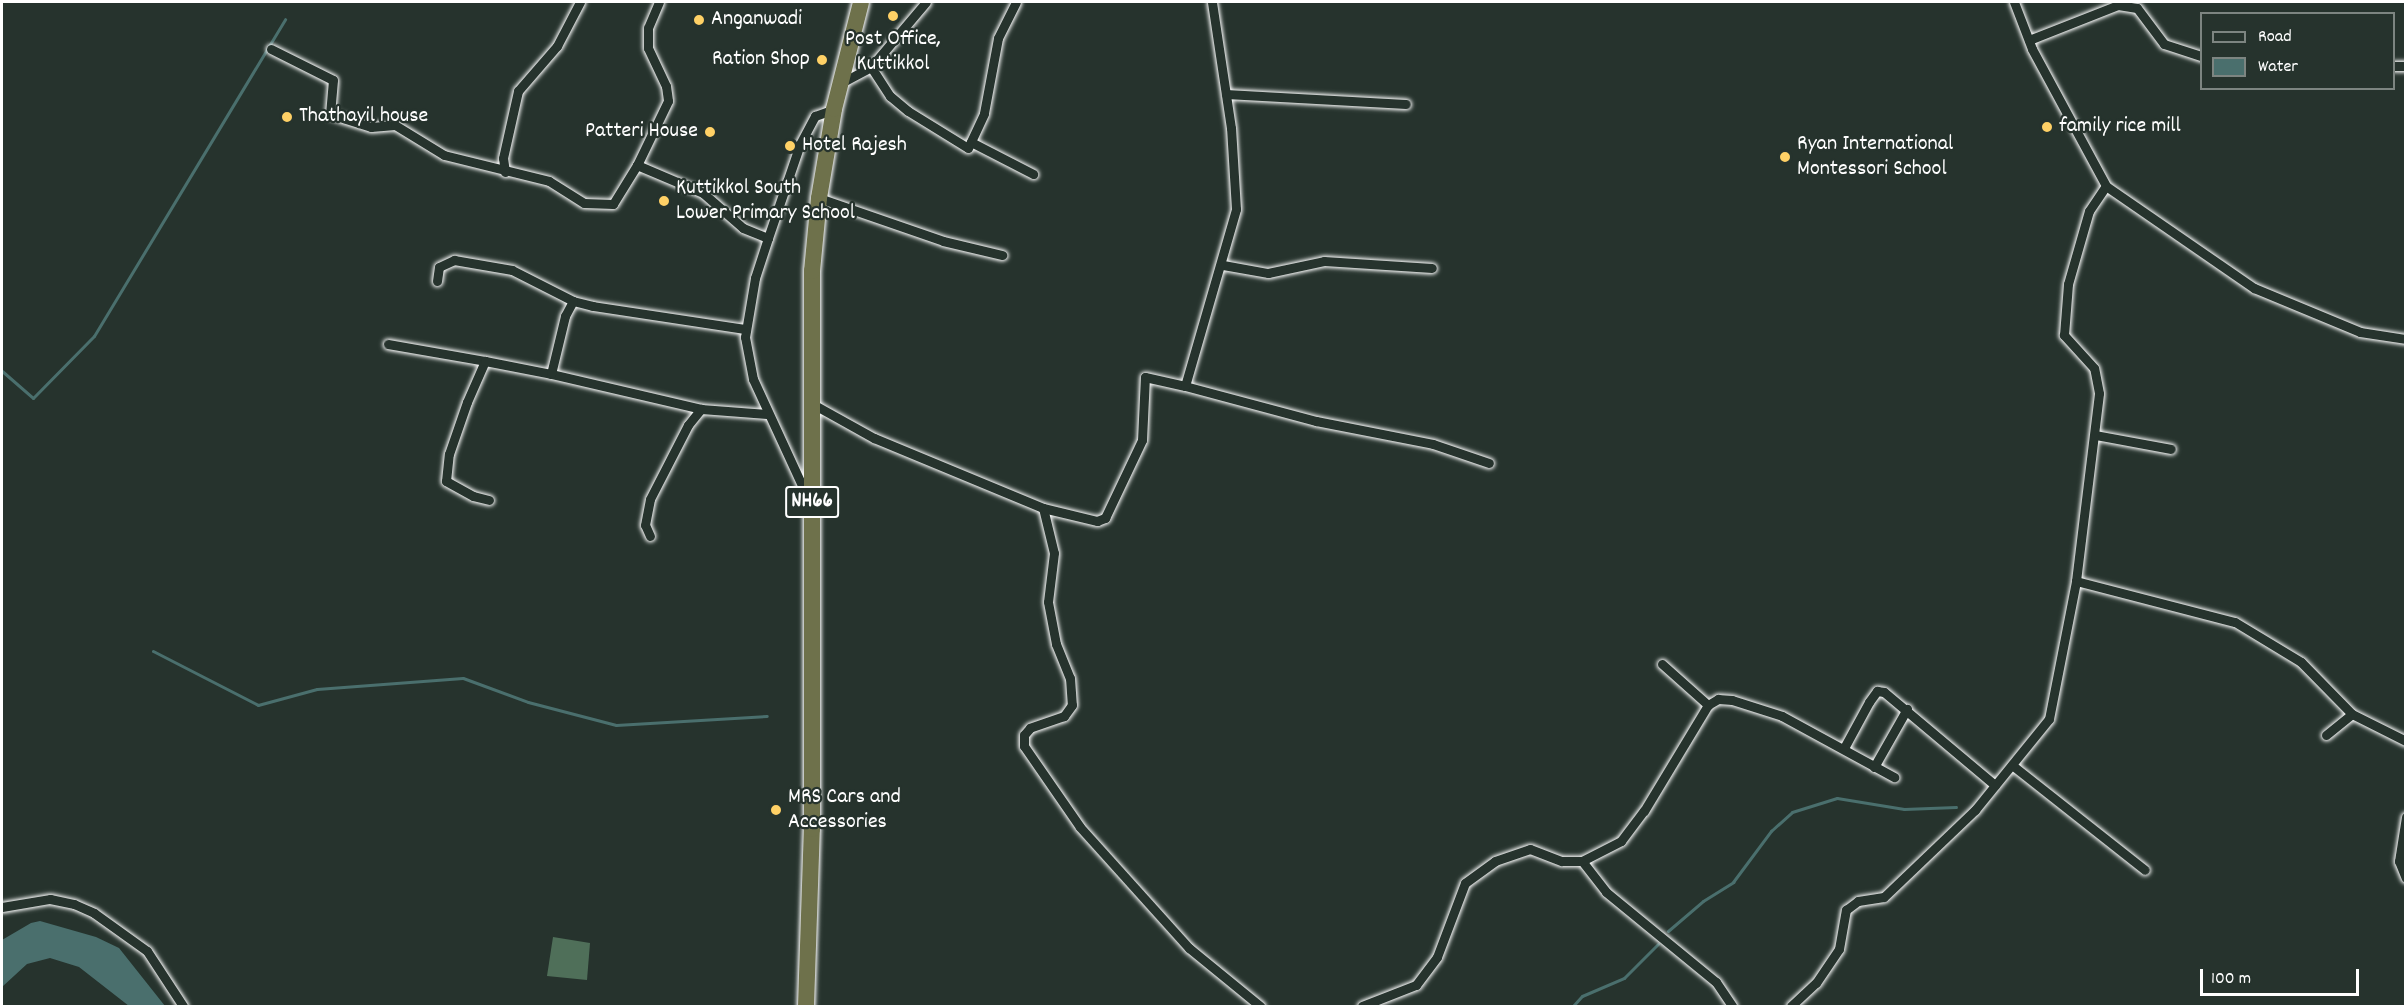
<!DOCTYPE html>
<html>
<head>
<meta charset="utf-8">
<style>
	body { margin:0 }
	#map { position:relative; width:2407px; height:1008px; overflow:hidden; background:#26332d; font-family:Dekko,sans-serif }
	div>[style] { position:absolute }
	.green>* { inset:0; background:#4f6f59 }
	.water>* { inset:0; background:#4a6f6d }
	.stream>* { height:3px; margin:-1.5px; padding:0 1.5px; transform-origin:1.5px; border-radius:1.5px; background:#4a6f6d }
	.roads { filter:drop-shadow(0 0 2px #fff) drop-shadow(0 0 2px #fff) }
	.street>* { height:9px; margin:-4.5px; padding:0 4.5px; transform-origin:4.5px; border-radius:4.5px; background:#26332d }
	.highway>* { height:16px; margin:-8px; padding:0 8px; transform-origin:8px; border-radius:8px; background:#6e714b }
	.dots>* { width:16px; height:16px; translate:-50% -50%; box-sizing:border-box; border:3px solid #26332d; border-radius:50% }
	span { translate:-50% -50%; white-space:nowrap; text-align:center; line-height:1.15; -webkit-text-stroke:4.5px #26332d; paint-order:stroke }
	.shield-label span { padding:2px 4px; background:#26332d; border:2px solid; border-radius:4px; -webkit-text-stroke-width:0 }
	.shield-label { font-size:21px; color:#fff; font-weight:700 }
	.poi-label { font-size:22px; color:#fff }
	.left { translate:0 -50%; text-align:left }
	.right { translate:-100% -50%; text-align:right }
	.frame { position:absolute; inset:0; border:3px solid #fff; pointer-events:none }
	.legend { position:absolute; left:2200px; top:12px; width:195px; height:78px; box-sizing:border-box; background:#26332d; border:2px solid #7d8581; margin:0; padding:8px 10px; list-style:none; font-size:18px; color:#fff }
	.legend li { display:flex; align-items:center; gap:12px; height:30px }
	.legend b { width:30px; border:2px solid #7d8581 }
	.scale { position:absolute; left:2200px; top:969px; width:159px; height:27px; box-sizing:border-box; border:3px solid #fff; border-top:0; padding-left:8px; font-size:18px; line-height:21px; white-space:nowrap; color:#fff; -webkit-text-stroke:4px #26332d; paint-order:stroke }
</style>
</head>
<body>
<div id="map">
	<div class="green">
		<i style="clip-path:polygon(553px 937px,590px 943px,587px 980px,547px 976px)"></i>
	</div>
	<div class="water">
		<i style="clip-path:polygon(40px 921px,96px 937px,119px 948px,165px 1006px,129px 1006px,79px 967px,50px 958px,27px 964px,2px 987px,2px 940px,31px 923px)"></i>
	</div>
	<div class="stream">
		<i style="left:2px;top:371px;width:41px;rotate:41.1deg"></i>
		<i style="left:33px;top:398px;width:87px;rotate:-45.5deg"></i>
		<i style="left:94px;top:336px;width:370px;rotate:-58.9deg"></i>
		<i style="left:153px;top:651px;width:118px;rotate:27.2deg"></i>
		<i style="left:258px;top:705px;width:61px;rotate:-15.2deg"></i>
		<i style="left:317px;top:689px;width:146px;rotate:-4.3deg"></i>
		<i style="left:463px;top:678px;width:69px;rotate:20.3deg"></i>
		<i style="left:528px;top:702px;width:91px;rotate:14.6deg"></i>
		<i style="left:616px;top:725px;width:151px;rotate:-3.4deg"></i>
		<i style="left:1668px;top:931px;width:46px;rotate:-40.6deg"></i>
		<i style="left:1703px;top:901px;width:36px;rotate:-32deg"></i>
		<i style="left:1733px;top:882px;width:64px;rotate:-53.3deg"></i>
		<i style="left:1771px;top:831px;width:28px;rotate:-42deg"></i>
		<i style="left:1792px;top:812px;width:47px;rotate:-17.3deg"></i>
		<i style="left:1837px;top:798px;width:68px;rotate:9.3deg"></i>
		<i style="left:1904px;top:809px;width:52px;rotate:-2.2deg"></i>
		<i style="left:1573px;top:1006px;width:13px;rotate:-48deg"></i>
		<i style="left:1582px;top:996px;width:46px;rotate:-23.2deg"></i>
		<i style="left:1624px;top:978px;width:48px;rotate:-45deg"></i>
	</div>
	<div class="roads">
		<div class="street">
			<i style="left:659px;top:2px;width:28px;rotate:113deg"></i>
			<i style="left:648px;top:28px;width:20px;rotate:90deg"></i>
			<i style="left:648px;top:48px;width:42px;rotate:64.7deg"></i>
			<i style="left:666px;top:86px;width:15px;rotate:82deg"></i>
			<i style="left:668px;top:101px;width:71px;rotate:115.8deg"></i>
			<i style="left:637px;top:165px;width:72px;rotate:23deg"></i>
			<i style="left:703px;top:193px;width:53px;rotate:41.2deg"></i>
			<i style="left:743px;top:228px;width:27px;rotate:22deg"></i>
			<i style="left:768px;top:238px;width:99px;rotate:-71.2deg"></i>
			<i style="left:800px;top:144px;width:32px;rotate:-62deg"></i>
			<i style="left:815px;top:116px;width:20px;rotate:-20deg"></i>
			<i style="left:2014px;top:2px;width:50px;rotate:69deg"></i>
			<i style="left:2032px;top:49px;width:156px;rotate:61.6deg"></i>
			<i style="left:2106px;top:186px;width:180px;rotate:34.6deg"></i>
			<i style="left:2254px;top:288px;width:115px;rotate:22.5deg"></i>
			<i style="left:2360px;top:332px;width:47px;rotate:8.7deg"></i>
			<i style="left:2029px;top:40px;width:96px;rotate:-21.5deg"></i>
			<i style="left:2118px;top:5px;width:19px;rotate:9deg"></i>
			<i style="left:2137px;top:8px;width:45px;rotate:53.1deg"></i>
			<i style="left:2164px;top:44px;width:40px;rotate:18deg"></i>
			<i style="left:271px;top:49px;width:69px;rotate:26.6deg"></i>
			<i style="left:333px;top:80px;width:34px;rotate:95deg"></i>
			<i style="left:330px;top:114px;width:43px;rotate:17.6deg"></i>
			<i style="left:371px;top:127px;width:24px;rotate:-5deg"></i>
			<i style="left:395px;top:125px;width:57px;rotate:31.5deg"></i>
			<i style="left:444px;top:155px;width:108px;rotate:13.9deg"></i>
			<i style="left:549px;top:181px;width:41px;rotate:32.2deg"></i>
			<i style="left:584px;top:203px;width:29px;rotate:2deg"></i>
			<i style="left:613px;top:204px;width:46px;rotate:-58.4deg"></i>
			<i style="left:2394px;top:66px;width:12px"></i>
			<i style="left:871px;top:67px;width:35px;rotate:57deg"></i>
			<i style="left:890px;top:96px;width:23px;rotate:40deg"></i>
			<i style="left:908px;top:111px;width:70px;rotate:31.7deg"></i>
			<i style="left:968px;top:148px;width:38px;rotate:-65deg"></i>
			<i style="left:984px;top:113px;width:76px;rotate:-79.4deg"></i>
			<i style="left:998px;top:38px;width:40px;rotate:-63.4deg"></i>
			<i style="left:841px;top:83px;width:34px;rotate:-28deg"></i>
			<i style="left:871px;top:67px;width:85px;rotate:-49.8deg"></i>
			<i style="left:1226px;top:94px;width:180px;rotate:3.2deg"></i>
			<i style="left:971px;top:142px;width:70px;rotate:27.3deg"></i>
			<i style="left:505px;top:172px;width:14px;rotate:-98deg"></i>
			<i style="left:503px;top:158px;width:69px;rotate:-77.4deg"></i>
			<i style="left:518px;top:91px;width:60px;rotate:-49.1deg"></i>
			<i style="left:557px;top:46px;width:50px;rotate:-62.4deg"></i>
			<i style="left:819px;top:198px;width:131px;rotate:19.1deg"></i>
			<i style="left:943px;top:241px;width:61px;rotate:13.3deg"></i>
			<i style="left:768px;top:238px;width:42px;rotate:108deg"></i>
			<i style="left:755px;top:278px;width:60px;rotate:99.6deg"></i>
			<i style="left:745px;top:337px;width:43px;rotate:79.2deg"></i>
			<i style="left:753px;top:379px;width:134px;rotate:65.3deg"></i>
			<i style="left:1223px;top:265px;width:46px;rotate:10.1deg"></i>
			<i style="left:1268px;top:273px;width:57px;rotate:-12.1deg"></i>
			<i style="left:1324px;top:261px;width:108px;rotate:3.7deg"></i>
			<i style="left:437px;top:281px;width:14px;rotate:-82deg"></i>
			<i style="left:439px;top:267px;width:17px;rotate:-25deg"></i>
			<i style="left:454px;top:260px;width:59px;rotate:9.8deg"></i>
			<i style="left:512px;top:270px;width:68px;rotate:26.9deg"></i>
			<i style="left:573px;top:301px;width:21px;rotate:14deg"></i>
			<i style="left:593px;top:306px;width:154px;rotate:8.6deg"></i>
			<i style="left:388px;top:344px;width:98px;rotate:9.9deg"></i>
			<i style="left:551px;top:374px;width:154px;rotate:13.1deg"></i>
			<i style="left:1185px;top:386px;width:136px;rotate:15deg"></i>
			<i style="left:1316px;top:421px;width:119px;rotate:11.1deg"></i>
			<i style="left:1433px;top:444px;width:59px;rotate:18.7deg"></i>
			<i style="left:811px;top:403px;width:72px;rotate:29.1deg"></i>
			<i style="left:874px;top:438px;width:183px;rotate:22.5deg"></i>
			<i style="left:1043px;top:508px;width:56px;rotate:13.5deg"></i>
			<i style="left:1097px;top:521px;width:9px;rotate:-21deg"></i>
			<i style="left:1105px;top:518px;width:86px;rotate:-64.6deg"></i>
			<i style="left:1142px;top:440px;width:63px;rotate:-87.3deg"></i>
			<i style="left:1145px;top:377px;width:41px;rotate:12.7deg"></i>
			<i style="left:1185px;top:386px;width:184px;rotate:-73.9deg"></i>
			<i style="left:1236px;top:209px;width:81px;rotate:-93.5deg"></i>
			<i style="left:1231px;top:128px;width:127px;rotate:-98.6deg"></i>
			<i style="left:2095px;top:435px;width:77px;rotate:10.4deg"></i>
			<i style="left:489px;top:500px;width:16px;rotate:-166deg"></i>
			<i style="left:473px;top:496px;width:31px;rotate:-151deg"></i>
			<i style="left:446px;top:481px;width:27px;rotate:-84deg"></i>
			<i style="left:449px;top:454px;width:55px;rotate:-70.9deg"></i>
			<i style="left:467px;top:402px;width:45px;rotate:-66.3deg"></i>
			<i style="left:485px;top:361px;width:67px;rotate:11.1deg"></i>
			<i style="left:551px;top:374px;width:60px;rotate:-76.4deg"></i>
			<i style="left:565px;top:316px;width:17px;rotate:-62deg"></i>
			<i style="left:1043px;top:508px;width:46px;rotate:76.3deg"></i>
			<i style="left:1054px;top:553px;width:49px;rotate:97deg"></i>
			<i style="left:1048px;top:602px;width:43px;rotate:79.2deg"></i>
			<i style="left:1056px;top:644px;width:37px;rotate:68deg"></i>
			<i style="left:1070px;top:678px;width:27px;rotate:86deg"></i>
			<i style="left:1072px;top:705px;width:14px;rotate:126deg"></i>
			<i style="left:1064px;top:716px;width:36px;rotate:161deg"></i>
			<i style="left:1030px;top:728px;width:9px;rotate:131deg"></i>
			<i style="left:1024px;top:735px;width:11px;rotate:90deg"></i>
			<i style="left:1024px;top:746px;width:98px;rotate:55.3deg"></i>
			<i style="left:1080px;top:827px;width:163px;rotate:48deg"></i>
			<i style="left:1189px;top:948px;width:92px;rotate:39.2deg"></i>
			<i style="left:650px;top:536px;width:12px;rotate:-114deg"></i>
			<i style="left:645px;top:525px;width:26px;rotate:-79deg"></i>
			<i style="left:650px;top:499px;width:83px;rotate:-62.8deg"></i>
			<i style="left:688px;top:425px;width:21px;rotate:-51deg"></i>
			<i style="left:701px;top:409px;width:66px;rotate:4.3deg"></i>
			<i style="left:2076px;top:581px;width:164px;rotate:14.5deg"></i>
			<i style="left:2235px;top:622px;width:77px;rotate:31.2deg"></i>
			<i style="left:2301px;top:662px;width:73px;rotate:45.6deg"></i>
			<i style="left:2352px;top:714px;width:60px;rotate:26.6deg"></i>
			<i style="left:1662px;top:664px;width:62px;rotate:41.7deg"></i>
			<i style="left:1708px;top:705px;width:12px;rotate:-31deg"></i>
			<i style="left:1718px;top:699px;width:14px;rotate:4deg"></i>
			<i style="left:1732px;top:700px;width:52px;rotate:17.7deg"></i>
			<i style="left:1782px;top:716px;width:128px;rotate:28.6deg"></i>
			<i style="left:2326px;top:735px;width:33px;rotate:-39deg"></i>
			<i style="left:1844px;top:748px;width:52px;rotate:-61.5deg"></i>
			<i style="left:1869px;top:702px;width:14px;rotate:-54deg"></i>
			<i style="left:1877px;top:691px;width:7px;rotate:8deg"></i>
			<i style="left:1884px;top:692px;width:145px;rotate:40deg"></i>
			<i style="left:2012px;top:765px;width:169px;rotate:38.3deg"></i>
			<i style="left:1874px;top:767px;width:67px;rotate:-60.4deg"></i>
			<i style="left:2406px;top:817px;width:45px;rotate:99deg"></i>
			<i style="left:2399px;top:861px;width:18px;rotate:68deg"></i>
			<i style="left:1582px;top:861px;width:39px;rotate:52deg"></i>
			<i style="left:1606px;top:892px;width:142px;rotate:39.3deg"></i>
			<i style="left:1716px;top:982px;width:29px;rotate:56deg"></i>
			<i style="left:2px;top:907px;width:49px;rotate:-9.5deg"></i>
			<i style="left:50px;top:899px;width:25px;rotate:12deg"></i>
			<i style="left:74px;top:904px;width:22px;rotate:24deg"></i>
			<i style="left:94px;top:913px;width:65px;rotate:35.6deg"></i>
			<i style="left:147px;top:951px;width:66px;rotate:56.8deg"></i>
			<i style="left:1362px;top:1006px;width:58px;rotate:-21.3deg"></i>
			<i style="left:1416px;top:985px;width:35px;rotate:-53deg"></i>
			<i style="left:1437px;top:957px;width:79px;rotate:-69.3deg"></i>
			<i style="left:1465px;top:883px;width:37px;rotate:-36deg"></i>
			<i style="left:1495px;top:861px;width:37px;rotate:-19deg"></i>
			<i style="left:1530px;top:849px;width:34px;rotate:21deg"></i>
			<i style="left:1562px;top:861px;width:20px"></i>
			<i style="left:1582px;top:861px;width:44px;rotate:-27.1deg"></i>
			<i style="left:1621px;top:841px;width:38px;rotate:-53deg"></i>
			<i style="left:1644px;top:811px;width:124px;rotate:-58.9deg"></i>
			<i style="left:1791px;top:1006px;width:34px;rotate:-43deg"></i>
			<i style="left:1816px;top:983px;width:41px;rotate:-55.9deg"></i>
			<i style="left:1839px;top:949px;width:40px;rotate:-80deg"></i>
			<i style="left:1846px;top:910px;width:15px;rotate:-37deg"></i>
			<i style="left:1858px;top:901px;width:26px;rotate:-9deg"></i>
			<i style="left:1884px;top:897px;width:126px;rotate:-43.7deg"></i>
			<i style="left:1975px;top:810px;width:117px;rotate:-50.9deg"></i>
			<i style="left:2049px;top:719px;width:141px;rotate:-78.9deg"></i>
			<i style="left:2076px;top:581px;width:189px;rotate:-83deg"></i>
			<i style="left:2099px;top:393px;width:25px;rotate:-101deg"></i>
			<i style="left:2094px;top:368px;width:45px;rotate:-132.3deg"></i>
			<i style="left:2064px;top:335px;width:51px;rotate:-85.5deg"></i>
			<i style="left:2068px;top:284px;width:76px;rotate:-74deg"></i>
			<i style="left:2089px;top:211px;width:30px;rotate:-56deg"></i>
		</div>
		<div class="highway">
			<i style="left:806px;top:1006px;width:177px;rotate:-88.1deg"></i>
			<i style="left:812px;top:829px;width:558px;rotate:-90deg"></i>
			<i style="left:812px;top:271px;width:73px;rotate:-84.5deg"></i>
			<i style="left:819px;top:198px;width:90px;rotate:-80.4deg"></i>
			<i style="left:834px;top:109px;width:110px;rotate:-75.8deg"></i>
		</div>
	</div>
	<div class="dots">
		<i style="left:893px;top:16px;background:#ffd166"></i>
		<i style="left:699px;top:20px;background:#ffd166"></i>
		<i style="left:822px;top:60px;background:#ffd166"></i>
		<i style="left:287px;top:117px;background:#ffd166"></i>
		<i style="left:2047px;top:127px;background:#ffd166"></i>
		<i style="left:710px;top:132px;background:#ffd166"></i>
		<i style="left:790px;top:146px;background:#ffd166"></i>
		<i style="left:1785px;top:157px;background:#ffd166"></i>
		<i style="left:664px;top:201px;background:#ffd166"></i>
		<i style="left:776px;top:810px;background:#ffd166"></i>
	</div>
	<div class="shield-label">
		<span style="left:812px;top:502px">NH66</span>
	</div>
	<div class="poi-label">
		<span class="left" style="left:711px;top:20px">Anganwadi</span>
		<span style="left:893px;top:52px">Post Office,<br>Kuttikkol</span>
		<span class="right" style="left:810px;top:60px">Ration Shop</span>
		<span class="left" style="left:299px;top:117px">Thathayil house</span>
		<span class="left" style="left:2059px;top:127px">family rice mill</span>
		<span class="right" style="left:698px;top:132px">Patteri House</span>
		<span class="left" style="left:1797px;top:157px">Ryan International<br>Montessori School</span>
		<span class="left" style="left:802px;top:146px">Hotel Rajesh</span>
		<span class="left" style="left:676px;top:201px">Kuttikkol South<br>Lower Primary School</span>
		<span class="left" style="left:788px;top:810px">MRS Cars and<br>Accessories</span>
	</div>
	<div class="frame"></div>
	<ul class="legend">
	<li><b style="height:8px;background:#26332d"></b>Road</li>
	<li><b style="height:16px;background:#4a6f6d"></b>Water</li>
	</ul>
	<div class="scale">100 m</div>
</div>
</body>
</html>
